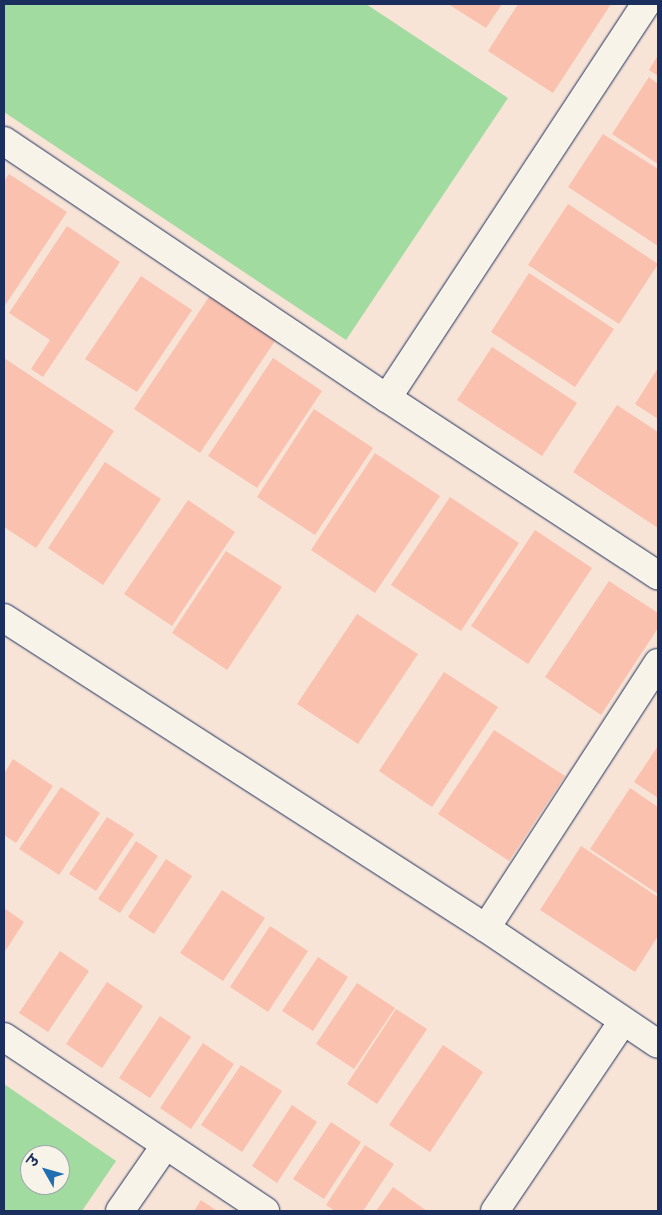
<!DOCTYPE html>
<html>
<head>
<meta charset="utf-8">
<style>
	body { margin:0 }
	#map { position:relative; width:662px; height:1215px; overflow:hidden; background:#f8e4d7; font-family:"Balsamiq Sans","Playpen Sans Deva",sans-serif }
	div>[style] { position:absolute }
	.green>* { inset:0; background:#a2dba0 }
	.building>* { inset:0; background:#f9c1ae }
	.roads { filter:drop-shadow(0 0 1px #1b2f5e) drop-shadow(0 0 1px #1b2f5e) }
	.street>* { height:28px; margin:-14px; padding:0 14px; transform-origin:14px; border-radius:14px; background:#f7f3e8 }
	.secondary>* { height:28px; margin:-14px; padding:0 14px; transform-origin:14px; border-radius:14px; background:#f7f3e8 }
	span { translate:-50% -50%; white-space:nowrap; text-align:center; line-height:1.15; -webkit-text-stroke:5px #f7f3e8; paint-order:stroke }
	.frame { position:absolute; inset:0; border:5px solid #1b2f5e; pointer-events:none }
	.north { position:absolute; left:20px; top:1145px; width:50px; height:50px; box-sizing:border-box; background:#f7f3e8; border:1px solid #9fa5b1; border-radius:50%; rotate:308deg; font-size:14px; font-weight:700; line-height:20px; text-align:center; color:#1b2f5e }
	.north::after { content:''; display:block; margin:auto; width:18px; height:22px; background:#1f6fb2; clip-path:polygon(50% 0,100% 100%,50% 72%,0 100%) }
</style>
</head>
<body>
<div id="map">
	<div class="green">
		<i style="clip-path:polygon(4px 4px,366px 4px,508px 98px,346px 340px,4px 112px)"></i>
		<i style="clip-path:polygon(evenodd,4px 1084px,116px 1161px,82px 1211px,4px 1211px,4px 1084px,30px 1155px,60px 1155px,60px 1185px,30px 1185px,30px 1155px)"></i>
	</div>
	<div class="building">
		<i style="clip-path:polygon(448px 4px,502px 4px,486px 28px)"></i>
		<i style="clip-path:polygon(518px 4px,611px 4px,553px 93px,488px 51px)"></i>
		<i style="clip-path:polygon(658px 55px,658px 76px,649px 70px)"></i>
		<i style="clip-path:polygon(649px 77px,658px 84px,658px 164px,612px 134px)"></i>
		<i style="clip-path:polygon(603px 134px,658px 169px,658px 246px,568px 187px)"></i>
		<i style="clip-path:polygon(9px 174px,67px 212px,4px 307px,4px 181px)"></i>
		<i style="clip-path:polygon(568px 204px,658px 264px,619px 324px,528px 265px)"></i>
		<i style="clip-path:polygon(67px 226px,120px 262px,43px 377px,31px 369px,50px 340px,9px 313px)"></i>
		<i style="clip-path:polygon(529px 273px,614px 329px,575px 387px,491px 332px)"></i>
		<i style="clip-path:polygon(141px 276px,192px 310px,137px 392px,85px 359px)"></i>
		<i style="clip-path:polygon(211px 294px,277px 338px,200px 453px,134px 409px)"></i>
		<i style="clip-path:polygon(492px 347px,577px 403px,542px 456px,457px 400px)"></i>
		<i style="clip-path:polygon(4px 358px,114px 431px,36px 548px,4px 527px)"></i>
		<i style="clip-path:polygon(273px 358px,322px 391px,257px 488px,208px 456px)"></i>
		<i style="clip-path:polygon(658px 368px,658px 419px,635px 404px)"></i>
		<i style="clip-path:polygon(617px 405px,658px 432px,658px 528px,573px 472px)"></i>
		<i style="clip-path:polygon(314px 409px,373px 448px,315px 535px,257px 497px)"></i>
		<i style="clip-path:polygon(375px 453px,440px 496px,375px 593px,311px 550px)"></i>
		<i style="clip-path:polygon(105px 462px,161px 499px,103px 585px,48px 548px)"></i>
		<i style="clip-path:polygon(450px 497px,519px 543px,461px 631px,391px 585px)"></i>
		<i style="clip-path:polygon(188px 500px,235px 532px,172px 626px,124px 594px)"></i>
		<i style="clip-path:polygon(535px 530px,592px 568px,528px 664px,471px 626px)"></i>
		<i style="clip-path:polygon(226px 551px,282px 587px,227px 670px,172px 633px)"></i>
		<i style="clip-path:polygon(609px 581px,658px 613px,658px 628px,601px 715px,545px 677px)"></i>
		<i style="clip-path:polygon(357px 614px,418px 654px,358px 744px,297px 704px)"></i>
		<i style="clip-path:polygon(444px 672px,498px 707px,432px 807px,379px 771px)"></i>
		<i style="clip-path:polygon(494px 730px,565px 776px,509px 861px,438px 814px)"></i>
		<i style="clip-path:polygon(658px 746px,658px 798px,634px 782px)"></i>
		<i style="clip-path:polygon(13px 759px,53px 786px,16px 843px,4px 835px,4px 774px)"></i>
		<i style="clip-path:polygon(61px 787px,100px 813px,59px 875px,19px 849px)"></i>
		<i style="clip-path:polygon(630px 788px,658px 807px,658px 894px,590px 849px)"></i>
		<i style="clip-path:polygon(107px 817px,134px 834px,96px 891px,69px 874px)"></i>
		<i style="clip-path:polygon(136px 841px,158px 856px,120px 913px,98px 899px)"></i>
		<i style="clip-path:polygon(581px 846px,658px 897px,658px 936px,635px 972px,540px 910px)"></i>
		<i style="clip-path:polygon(166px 859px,192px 876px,154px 934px,128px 917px)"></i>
		<i style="clip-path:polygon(222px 890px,265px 918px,223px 981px,180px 953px)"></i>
		<i style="clip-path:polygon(4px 908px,24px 922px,4px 953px)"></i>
		<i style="clip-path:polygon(270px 926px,308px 951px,268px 1012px,230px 987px)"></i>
		<i style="clip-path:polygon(60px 951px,89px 971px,48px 1032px,19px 1013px)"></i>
		<i style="clip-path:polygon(318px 957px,348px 977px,313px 1031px,282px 1011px)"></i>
		<i style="clip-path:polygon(107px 982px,143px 1006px,102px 1068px,66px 1044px)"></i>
		<i style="clip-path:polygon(357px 983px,395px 1008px,354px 1069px,316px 1044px)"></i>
		<i style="clip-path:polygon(396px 1009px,427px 1029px,377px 1104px,347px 1084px)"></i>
		<i style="clip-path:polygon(160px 1016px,191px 1037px,150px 1098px,119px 1078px)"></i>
		<i style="clip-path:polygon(203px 1043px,234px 1064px,191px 1129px,160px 1108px)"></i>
		<i style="clip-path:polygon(443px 1045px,483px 1072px,430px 1152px,389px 1125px)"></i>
		<i style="clip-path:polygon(241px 1065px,282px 1091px,242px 1152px,201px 1125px)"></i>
		<i style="clip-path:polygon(292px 1105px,317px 1122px,277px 1183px,252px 1166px)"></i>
		<i style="clip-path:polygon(331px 1122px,361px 1142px,324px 1199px,293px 1179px)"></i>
		<i style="clip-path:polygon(365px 1145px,394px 1164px,363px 1211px,335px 1211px,326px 1205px)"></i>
		<i style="clip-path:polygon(393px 1187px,427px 1211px,376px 1211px)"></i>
		<i style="clip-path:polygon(201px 1200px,217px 1211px,194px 1211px)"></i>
	</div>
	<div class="roads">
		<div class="street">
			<i style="left:4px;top:141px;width:461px;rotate:33.9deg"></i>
			<i style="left:387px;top:398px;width:324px;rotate:33.2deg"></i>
			<i style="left:387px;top:398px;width:472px;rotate:-56.7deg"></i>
			<i style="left:486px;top:928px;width:316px;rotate:-57deg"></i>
			<i style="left:4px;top:1037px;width:314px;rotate:33.7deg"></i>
			<i style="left:120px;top:1211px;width:79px;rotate:-55.3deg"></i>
			<i style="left:495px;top:1211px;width:229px;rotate:-56deg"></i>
		</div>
		<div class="secondary">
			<i style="left:4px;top:618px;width:573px;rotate:32.75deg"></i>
			<i style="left:486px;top:928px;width:207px;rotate:34deg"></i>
		</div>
	</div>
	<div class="frame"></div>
	<div class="north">उ</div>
</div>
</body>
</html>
